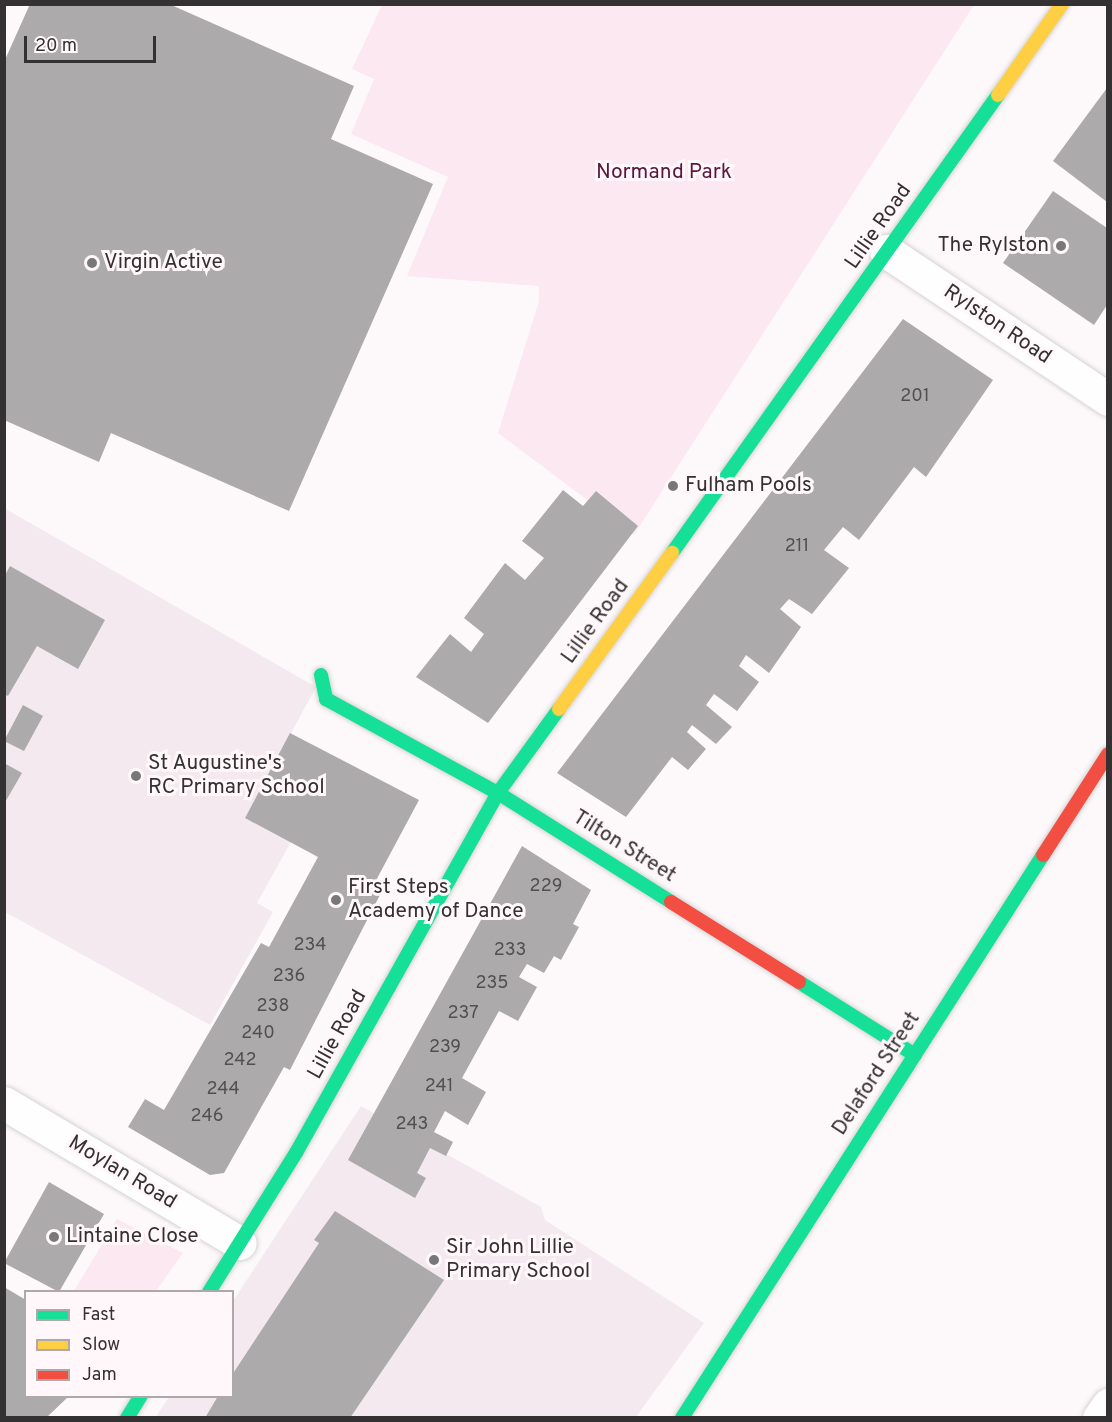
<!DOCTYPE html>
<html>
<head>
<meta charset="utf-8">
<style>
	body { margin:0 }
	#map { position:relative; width:1112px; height:1422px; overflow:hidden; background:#fdf9fb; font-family:Overpass,sans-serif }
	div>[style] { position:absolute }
	.built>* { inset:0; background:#f3e9ee }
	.green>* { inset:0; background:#fbe8f1 }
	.building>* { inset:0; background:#adaaab }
	.roads { filter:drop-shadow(0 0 2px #d6d3d4) drop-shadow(0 0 2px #d6d3d4) }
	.street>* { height:33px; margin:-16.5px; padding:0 16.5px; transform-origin:16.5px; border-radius:16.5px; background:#fffefe }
	.fast>* { height:14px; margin:-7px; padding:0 7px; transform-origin:7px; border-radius:7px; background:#16e098 }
	.slow>* { height:14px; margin:-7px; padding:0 7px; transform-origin:7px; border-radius:7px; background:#ffcf43 }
	.jam>* { height:14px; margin:-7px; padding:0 7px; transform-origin:7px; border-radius:7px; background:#f24e42 }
	.dots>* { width:16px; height:16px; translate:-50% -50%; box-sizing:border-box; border:3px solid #fff7fa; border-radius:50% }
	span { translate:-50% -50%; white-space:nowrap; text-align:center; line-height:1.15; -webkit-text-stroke:6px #fff7fa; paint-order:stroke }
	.number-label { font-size:18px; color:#524f50 }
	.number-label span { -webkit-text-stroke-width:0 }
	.park-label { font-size:21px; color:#5c163e }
	.street-label { font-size:21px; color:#343132 }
	.poi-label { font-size:21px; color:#343132 }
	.right { translate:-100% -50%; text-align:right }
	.left { translate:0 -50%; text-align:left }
	.frame { position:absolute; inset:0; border:6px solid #343132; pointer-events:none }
	.legend { position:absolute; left:24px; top:1290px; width:210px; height:108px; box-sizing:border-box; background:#fff7fa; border:2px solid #aea8aa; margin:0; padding:8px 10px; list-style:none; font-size:18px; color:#343132 }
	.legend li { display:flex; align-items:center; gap:12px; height:30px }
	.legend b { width:30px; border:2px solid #aea8aa }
	.scale { position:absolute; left:24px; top:36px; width:132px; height:27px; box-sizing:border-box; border:3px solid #343132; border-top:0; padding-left:8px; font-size:18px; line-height:21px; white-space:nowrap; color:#343132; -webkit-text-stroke:4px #fff7fa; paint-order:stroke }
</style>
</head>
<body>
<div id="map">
	<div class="built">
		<i style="clip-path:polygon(4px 508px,316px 687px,245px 818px,291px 842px,257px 903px,273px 912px,210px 1025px,5px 912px)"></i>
		<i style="clip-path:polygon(361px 1106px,541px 1207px,545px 1220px,704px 1323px,636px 1417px,155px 1418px,169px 1397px,232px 1396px,233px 1301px)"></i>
	</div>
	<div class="green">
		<i style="clip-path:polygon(382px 5px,974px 5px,634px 535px,498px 433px,539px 301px,539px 286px,407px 276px,448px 177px,351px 134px,374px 79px,352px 69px)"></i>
		<i style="clip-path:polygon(117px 1219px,183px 1253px,156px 1291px,74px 1291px)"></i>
	</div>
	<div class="building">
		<i style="clip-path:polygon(30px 4px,169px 4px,354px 86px,331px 139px,433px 184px,289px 511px,111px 433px,99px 462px,4px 420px,4px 62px)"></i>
		<i style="clip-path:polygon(1107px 88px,1107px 202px,1053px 161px)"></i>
		<i style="clip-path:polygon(1053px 191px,1107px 228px,1107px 305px,1094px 325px,1003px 263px)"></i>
		<i style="clip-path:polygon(903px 319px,993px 380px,926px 477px,914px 467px,859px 540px,843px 527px,824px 550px,849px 568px,812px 614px,789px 599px,780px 609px,801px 627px,769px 673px,746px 655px,739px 666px,759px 682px,737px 711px,714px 694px,706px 705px,732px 727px,716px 744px,692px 725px,687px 732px,706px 749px,688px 770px,672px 757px,626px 817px,557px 773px)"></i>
		<i style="clip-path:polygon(563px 490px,583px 506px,596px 491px,638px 526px,488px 723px,416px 677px,450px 634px,471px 652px,484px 634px,464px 618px,505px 563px,525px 580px,544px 558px,522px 541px)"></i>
		<i style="clip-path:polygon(10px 566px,105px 620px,78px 669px,37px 646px,8px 696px,4px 694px,4px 577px)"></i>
		<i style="clip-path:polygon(23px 705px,43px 716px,24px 751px,4px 741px)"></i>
		<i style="clip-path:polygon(290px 733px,419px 800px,373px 886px,382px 891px,290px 1070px,284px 1067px,224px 1173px,210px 1175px,128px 1127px,145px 1099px,164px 1110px,261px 943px,269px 947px,318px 857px,245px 818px)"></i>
		<i style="clip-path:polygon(4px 763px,22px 773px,4px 804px)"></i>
		<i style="clip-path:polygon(522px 846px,591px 890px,573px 924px,579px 927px,561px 960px,554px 956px,544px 973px,527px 964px,519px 977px,537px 987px,518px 1021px,499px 1011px,462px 1078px,486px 1092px,468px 1125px,445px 1111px,434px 1132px,453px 1142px,446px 1156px,430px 1148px,417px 1173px,426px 1178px,415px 1198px,348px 1160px)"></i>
		<i style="clip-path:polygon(49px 1182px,104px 1214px,59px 1292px,4px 1263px)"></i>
		<i style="clip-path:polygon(335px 1211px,444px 1280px,350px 1418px,205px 1418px,218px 1396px,232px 1396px,232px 1375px,319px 1243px,314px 1240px)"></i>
		<i style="clip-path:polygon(4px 1287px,26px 1300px,26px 1396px,69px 1396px,46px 1418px,4px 1418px)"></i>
	</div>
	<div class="roads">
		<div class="street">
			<i style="left:886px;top:251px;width:267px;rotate:33.7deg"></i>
			<i style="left:4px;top:1103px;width:274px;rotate:30.7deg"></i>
			<i style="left:1099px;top:1418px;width:16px;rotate:-55deg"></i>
		</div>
		<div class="fast">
			<i style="left:672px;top:553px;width:562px;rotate:-54.56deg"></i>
			<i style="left:321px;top:675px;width:25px;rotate:78deg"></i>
			<i style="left:326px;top:699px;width:196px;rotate:28.7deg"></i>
			<i style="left:498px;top:793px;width:204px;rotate:32.2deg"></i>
			<i style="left:799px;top:982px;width:137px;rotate:32.2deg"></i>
			<i style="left:209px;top:1292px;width:166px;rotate:-58deg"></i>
			<i style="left:297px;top:1151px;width:411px;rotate:-60.7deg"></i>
			<i style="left:498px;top:793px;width:104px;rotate:-54deg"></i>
			<i style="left:127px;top:1418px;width:26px;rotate:-58deg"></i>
			<i style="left:682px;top:1418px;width:669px;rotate:-57.33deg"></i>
		</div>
		<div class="slow">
			<i style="left:998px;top:95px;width:111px;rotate:-54.9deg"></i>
			<i style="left:559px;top:709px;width:193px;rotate:-54.1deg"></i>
		</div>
		<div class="jam">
			<i style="left:1043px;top:855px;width:120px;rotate:-57.2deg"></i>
			<i style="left:671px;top:902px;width:151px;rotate:32deg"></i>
		</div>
	</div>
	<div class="dots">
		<i style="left:1061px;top:246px;background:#7a7778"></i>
		<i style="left:92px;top:263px;background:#7a7778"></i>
		<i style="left:673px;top:486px;background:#7a7778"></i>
		<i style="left:136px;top:776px;background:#7a7778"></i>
		<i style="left:336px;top:900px;background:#7a7778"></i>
		<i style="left:54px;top:1237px;background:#7a7778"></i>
		<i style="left:434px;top:1260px;background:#7a7778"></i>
	</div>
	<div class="number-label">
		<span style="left:915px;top:397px">201</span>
		<span style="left:797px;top:547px">211</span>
		<span style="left:546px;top:887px">229</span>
		<span style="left:310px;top:946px">234</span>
		<span style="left:510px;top:951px">233</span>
		<span style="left:289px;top:977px">236</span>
		<span style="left:492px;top:984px">235</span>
		<span style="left:273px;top:1007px">238</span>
		<span style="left:463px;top:1014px">237</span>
		<span style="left:258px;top:1034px">240</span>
		<span style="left:445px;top:1048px">239</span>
		<span style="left:240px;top:1061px">242</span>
		<span style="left:439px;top:1087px">241</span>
		<span style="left:223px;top:1090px">244</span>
		<span style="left:207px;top:1117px">246</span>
		<span style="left:412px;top:1125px">243</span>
	</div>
	<div class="park-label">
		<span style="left:664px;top:173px">Normand Park</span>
	</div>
	<div class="street-label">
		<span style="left:879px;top:227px;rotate:-55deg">Lillie Road</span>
		<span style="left:997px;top:325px;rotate:34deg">Rylston Road</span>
		<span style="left:596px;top:622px;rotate:-54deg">Lillie Road</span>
		<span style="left:624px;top:847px;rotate:32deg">Tilton Street</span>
		<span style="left:338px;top:1035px;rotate:-61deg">Lillie Road</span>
		<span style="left:877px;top:1074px;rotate:-57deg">Delaford Street</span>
		<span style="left:122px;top:1173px;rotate:31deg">Moylan Road</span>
	</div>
	<div class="poi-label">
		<span class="right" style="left:1049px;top:246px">The Rylston</span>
		<span class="left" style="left:104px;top:263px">Virgin Active</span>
		<span class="left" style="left:685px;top:486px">Fulham Pools</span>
		<span class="left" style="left:148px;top:776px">St Augustine's<br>RC Primary School</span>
		<span class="left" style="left:348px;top:900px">First Steps<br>Academy of Dance</span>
		<span class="left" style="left:66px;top:1237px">Lintaine Close</span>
		<span class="left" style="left:446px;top:1260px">Sir John Lillie<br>Primary School</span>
	</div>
	<div class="frame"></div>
	<ul class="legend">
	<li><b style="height:8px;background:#16e098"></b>Fast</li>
	<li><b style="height:8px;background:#ffcf43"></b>Slow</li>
	<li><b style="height:8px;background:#f24e42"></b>Jam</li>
	</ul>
	<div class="scale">20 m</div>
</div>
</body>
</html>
